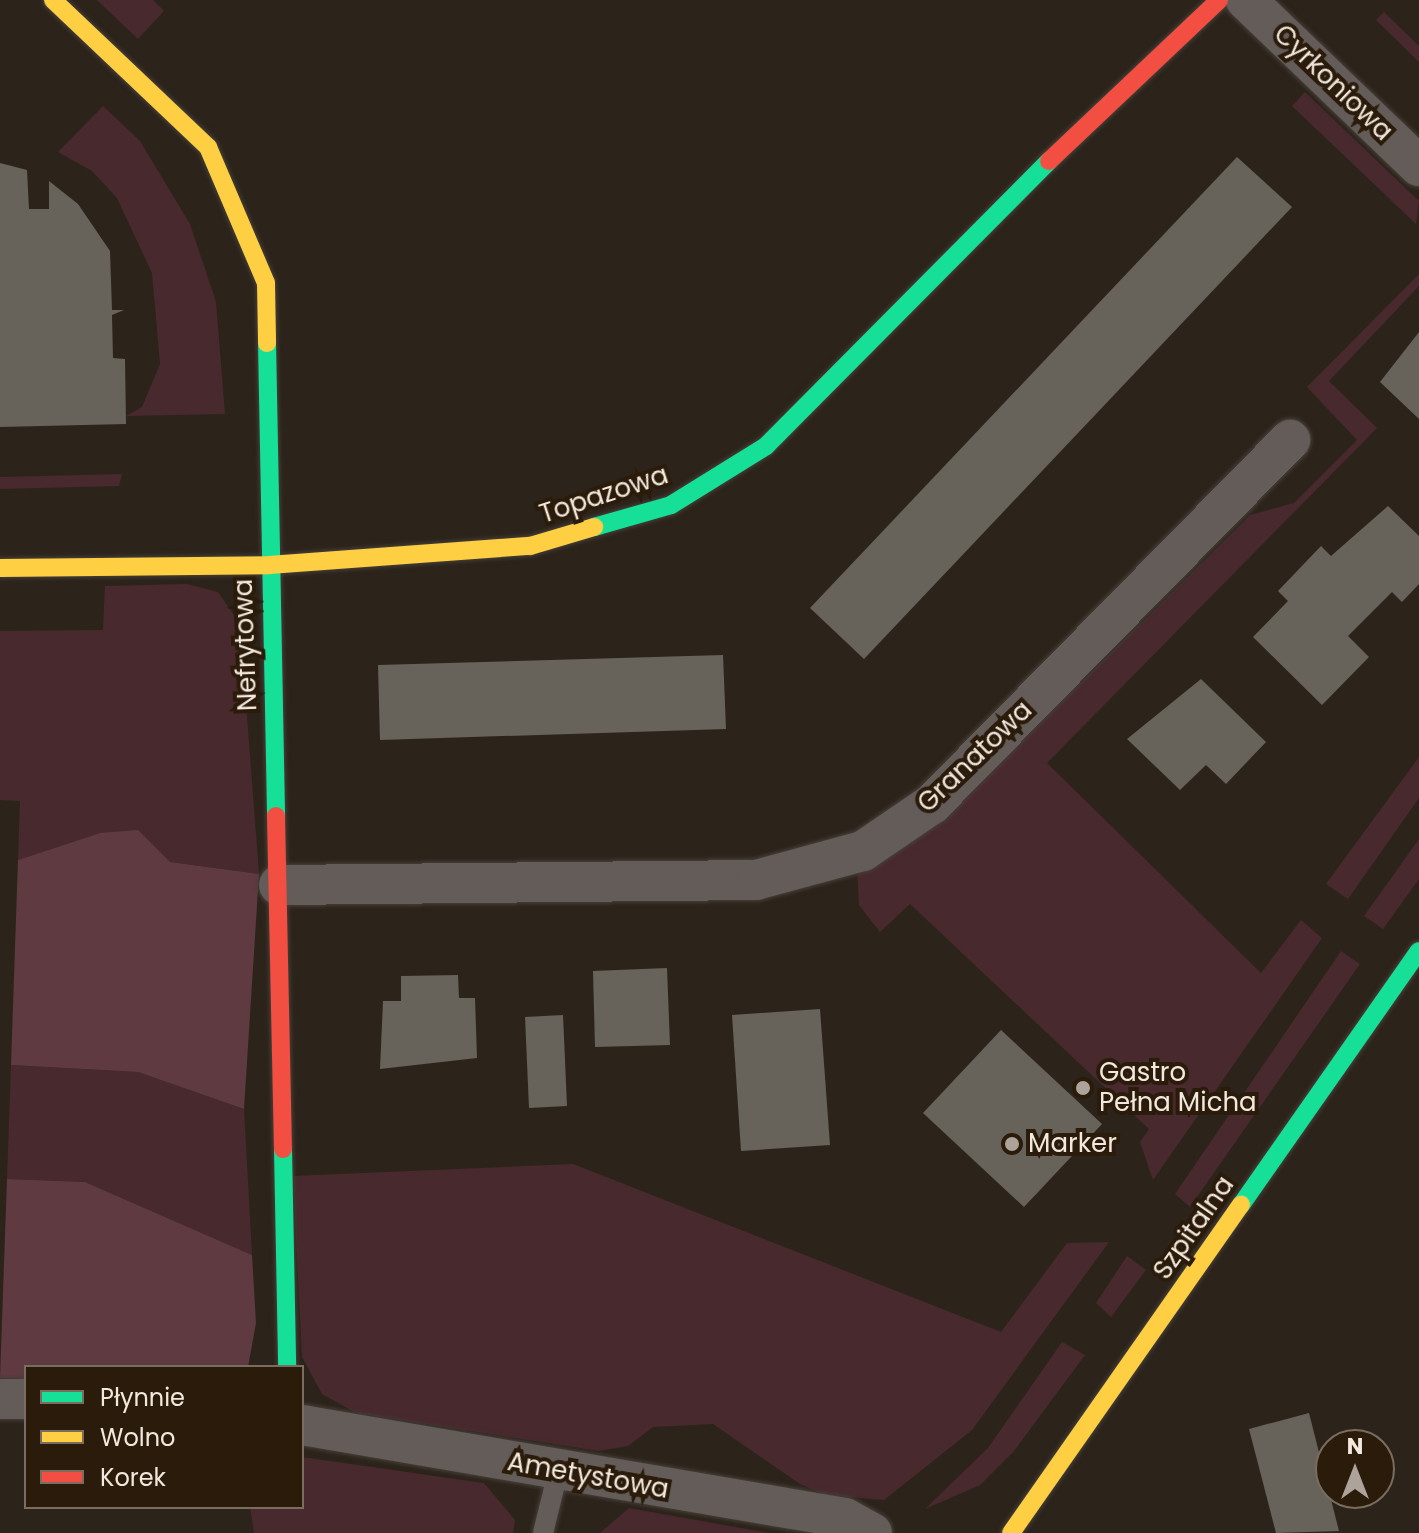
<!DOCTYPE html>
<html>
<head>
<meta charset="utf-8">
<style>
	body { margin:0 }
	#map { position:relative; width:1419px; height:1533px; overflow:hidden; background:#2c241b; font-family:Poppins,sans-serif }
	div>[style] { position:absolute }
	.green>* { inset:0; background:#48292e }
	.forest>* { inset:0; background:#603a41 }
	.building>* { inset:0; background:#67635a }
	.roads { filter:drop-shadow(0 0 2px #463f38) drop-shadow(0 0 2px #463f38) }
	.lane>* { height:20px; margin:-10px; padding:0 10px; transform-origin:10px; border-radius:10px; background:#635c59 }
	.street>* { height:40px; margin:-20px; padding:0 20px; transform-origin:20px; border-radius:20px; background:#635c59 }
	.fast>* { height:18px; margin:-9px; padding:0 9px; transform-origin:9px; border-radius:9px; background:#16e098 }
	.slow>* { height:18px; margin:-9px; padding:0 9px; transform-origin:9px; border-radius:9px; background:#ffcf43 }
	.jam>* { height:18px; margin:-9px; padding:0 9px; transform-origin:9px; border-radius:9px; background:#f24e42 }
	.dots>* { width:22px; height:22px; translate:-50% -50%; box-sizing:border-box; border:4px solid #2a1b0a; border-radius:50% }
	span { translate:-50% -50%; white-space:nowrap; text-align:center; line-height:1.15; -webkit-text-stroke:8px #2a1b0a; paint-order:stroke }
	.street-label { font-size:26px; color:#f3e8de }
	.poi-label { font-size:26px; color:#f3e8de }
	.left { translate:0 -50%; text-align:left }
	.legend { position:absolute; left:24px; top:1365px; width:280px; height:144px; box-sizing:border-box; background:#2a1b0a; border:2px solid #7a6d5f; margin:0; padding:10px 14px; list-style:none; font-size:24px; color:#f3e8de }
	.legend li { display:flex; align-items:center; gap:16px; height:40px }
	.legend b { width:40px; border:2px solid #7a6d5f }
	.north { position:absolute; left:1315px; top:1429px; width:80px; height:80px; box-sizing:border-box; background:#2a1b0a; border:2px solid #7a6d5f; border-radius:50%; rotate:0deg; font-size:22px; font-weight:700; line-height:32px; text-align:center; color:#f3e8de }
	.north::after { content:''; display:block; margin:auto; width:28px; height:36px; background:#ada39a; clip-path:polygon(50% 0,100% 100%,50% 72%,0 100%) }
</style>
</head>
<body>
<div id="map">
	<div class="green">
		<i style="clip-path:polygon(97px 0,153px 0,164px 11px,138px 39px)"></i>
		<i style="clip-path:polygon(1384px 12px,1419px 46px,1419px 62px,1376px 20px)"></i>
		<i style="clip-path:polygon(1305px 92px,1419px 201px,1416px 224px,1292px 106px)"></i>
		<i style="clip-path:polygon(103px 106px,140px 141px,190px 224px,216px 302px,225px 414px,126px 416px,142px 407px,160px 364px,152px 273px,117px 198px,92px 171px,58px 152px)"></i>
		<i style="clip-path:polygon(1419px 274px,1419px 286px,1329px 381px,1377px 428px,1047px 763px,1261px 973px,1301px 920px,1322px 938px,1153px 1180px,1140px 1142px,1149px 1129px,910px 904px,880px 932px,859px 905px,857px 870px,985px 778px,1250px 515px,1294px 503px,1357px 440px,1307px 387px)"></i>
		<i style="clip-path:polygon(122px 474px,119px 486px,0 489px,0 477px)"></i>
		<i style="clip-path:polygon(187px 584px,218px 592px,240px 624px,259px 874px,170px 862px,100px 833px,18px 860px,20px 801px,0 800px,0 631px,103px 630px,105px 586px)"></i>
		<i style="clip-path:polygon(1419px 757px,1419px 798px,1348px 899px,1326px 884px)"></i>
		<i style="clip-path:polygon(1419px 839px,1419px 879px,1383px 929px,1364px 916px)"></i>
		<i style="clip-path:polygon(1341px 951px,1360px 964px,1190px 1207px,1175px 1194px)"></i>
		<i style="clip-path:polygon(11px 1065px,138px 1072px,244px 1109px,252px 1255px,85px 1182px,7px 1179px)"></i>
		<i style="clip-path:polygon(573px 1164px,1001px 1332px,1067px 1243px,1109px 1242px,972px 1430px,884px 1500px,825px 1495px,800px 1484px,713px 1424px,653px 1427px,628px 1446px,599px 1451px,356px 1413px,322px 1394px,302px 1357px,293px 1176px)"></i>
		<i style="clip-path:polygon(1127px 1256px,1146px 1270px,1111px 1317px,1096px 1303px)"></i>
		<i style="clip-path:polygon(1062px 1342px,1085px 1355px,1014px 1451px,980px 1485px,925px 1509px,988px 1448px)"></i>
		<i style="clip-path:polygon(302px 1457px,484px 1483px,515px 1520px,513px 1533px,254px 1533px,250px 1507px,302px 1507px)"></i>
		<i style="clip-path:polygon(629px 1508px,770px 1533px,600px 1533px)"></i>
	</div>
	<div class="forest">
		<i style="clip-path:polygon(138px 830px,170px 862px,259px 874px,244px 1109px,138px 1072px,11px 1065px,18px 860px,100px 833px)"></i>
		<i style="clip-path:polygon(7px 1179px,85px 1182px,252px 1255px,256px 1323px,248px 1367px,26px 1367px,26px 1379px,0 1378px)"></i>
	</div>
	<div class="building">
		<i style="clip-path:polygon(1237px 157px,1292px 207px,864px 659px,810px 608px)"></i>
		<i style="clip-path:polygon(0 163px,27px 170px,29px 209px,49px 209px,49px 181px,78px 204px,110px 251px,112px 310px,124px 310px,112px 315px,113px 358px,125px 359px,126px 424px,0 427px)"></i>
		<i style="clip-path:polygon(1419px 332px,1419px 419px,1380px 382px)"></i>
		<i style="clip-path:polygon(1388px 506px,1419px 536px,1419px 584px,1402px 602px,1392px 592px,1348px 636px,1369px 657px,1322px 705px,1253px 637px,1288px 601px,1278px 591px,1321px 546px,1331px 556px)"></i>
		<i style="clip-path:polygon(723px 655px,726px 729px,380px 740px,378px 665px)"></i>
		<i style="clip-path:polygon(1201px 679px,1266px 742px,1226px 784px,1206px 765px,1180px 790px,1127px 739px)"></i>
		<i style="clip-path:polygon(667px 968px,670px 1045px,595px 1047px,593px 971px)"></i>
		<i style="clip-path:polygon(458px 975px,459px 998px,475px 998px,477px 1058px,380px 1069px,383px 1001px,401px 1001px,401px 976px)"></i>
		<i style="clip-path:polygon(820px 1009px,830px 1145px,741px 1151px,732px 1015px)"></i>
		<i style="clip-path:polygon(563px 1015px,567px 1106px,529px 1108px,525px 1017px)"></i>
		<i style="clip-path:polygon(1001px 1030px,1102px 1124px,1024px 1207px,923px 1113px)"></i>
		<i style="clip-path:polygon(1309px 1413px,1339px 1531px,1276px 1533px,1249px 1429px)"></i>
	</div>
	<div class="roads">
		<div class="lane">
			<i style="left:543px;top:1533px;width:63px;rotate:-76.2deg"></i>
		</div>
		<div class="street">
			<i style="left:1246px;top:0;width:240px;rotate:43.8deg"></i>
			<i style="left:279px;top:885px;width:477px;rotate:-0.6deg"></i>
			<i style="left:756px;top:880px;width:111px;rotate:-15.2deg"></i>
			<i style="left:863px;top:851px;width:83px;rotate:-34.3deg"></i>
			<i style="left:932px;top:804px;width:511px;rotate:-45.48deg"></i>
			<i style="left:0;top:1399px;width:26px"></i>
			<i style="left:302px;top:1425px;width:551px;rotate:9.72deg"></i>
			<i style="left:845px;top:1518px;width:31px;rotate:29deg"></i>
		</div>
		<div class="fast">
			<i style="left:267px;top:343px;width:473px;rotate:88.9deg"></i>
			<i style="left:594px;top:527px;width:80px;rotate:-15.9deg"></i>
			<i style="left:671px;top:505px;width:112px;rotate:-31.8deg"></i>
			<i style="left:766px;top:446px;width:402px;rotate:-45.2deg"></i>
			<i style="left:283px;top:1149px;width:218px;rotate:88.9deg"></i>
			<i style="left:1241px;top:1205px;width:310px;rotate:-55deg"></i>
		</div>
		<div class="slow">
			<i style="left:53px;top:0;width:214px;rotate:43.5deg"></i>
			<i style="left:208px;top:147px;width:148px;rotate:66.9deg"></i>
			<i style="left:266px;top:283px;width:60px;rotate:89deg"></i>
			<i style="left:0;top:568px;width:269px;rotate:-0.6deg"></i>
			<i style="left:269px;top:565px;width:262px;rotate:-4.2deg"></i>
			<i style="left:530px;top:546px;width:67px;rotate:-16.5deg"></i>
			<i style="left:1011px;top:1533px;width:401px;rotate:-55deg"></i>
		</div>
		<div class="jam">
			<i style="left:1049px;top:161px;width:234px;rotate:-43.4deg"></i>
			<i style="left:276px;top:816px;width:333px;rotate:88.8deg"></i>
		</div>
	</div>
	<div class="dots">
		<i style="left:1083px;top:1088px;background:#ada39a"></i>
		<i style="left:1012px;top:1144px;background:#ada39a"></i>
	</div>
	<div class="street-label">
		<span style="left:1333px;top:83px;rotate:44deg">Cyrkoniowa</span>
		<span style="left:604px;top:495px;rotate:-18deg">Topazowa</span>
		<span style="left:246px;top:645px;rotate:-92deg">Nefrytowa</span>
		<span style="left:975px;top:757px;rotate:-44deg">Granatowa</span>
		<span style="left:1194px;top:1228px;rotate:-55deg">Szpitalna</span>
		<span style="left:588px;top:1476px;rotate:10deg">Ametystowa</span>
	</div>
	<div class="poi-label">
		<span class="left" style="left:1099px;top:1088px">Gastro<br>Pełna Micha</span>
		<span class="left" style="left:1028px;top:1144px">Marker</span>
	</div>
	<ul class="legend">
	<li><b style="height:10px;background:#16e098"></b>Płynnie</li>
	<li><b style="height:10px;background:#ffcf43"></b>Wolno</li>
	<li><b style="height:10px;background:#f24e42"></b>Korek</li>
	</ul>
	<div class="north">N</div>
</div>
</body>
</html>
